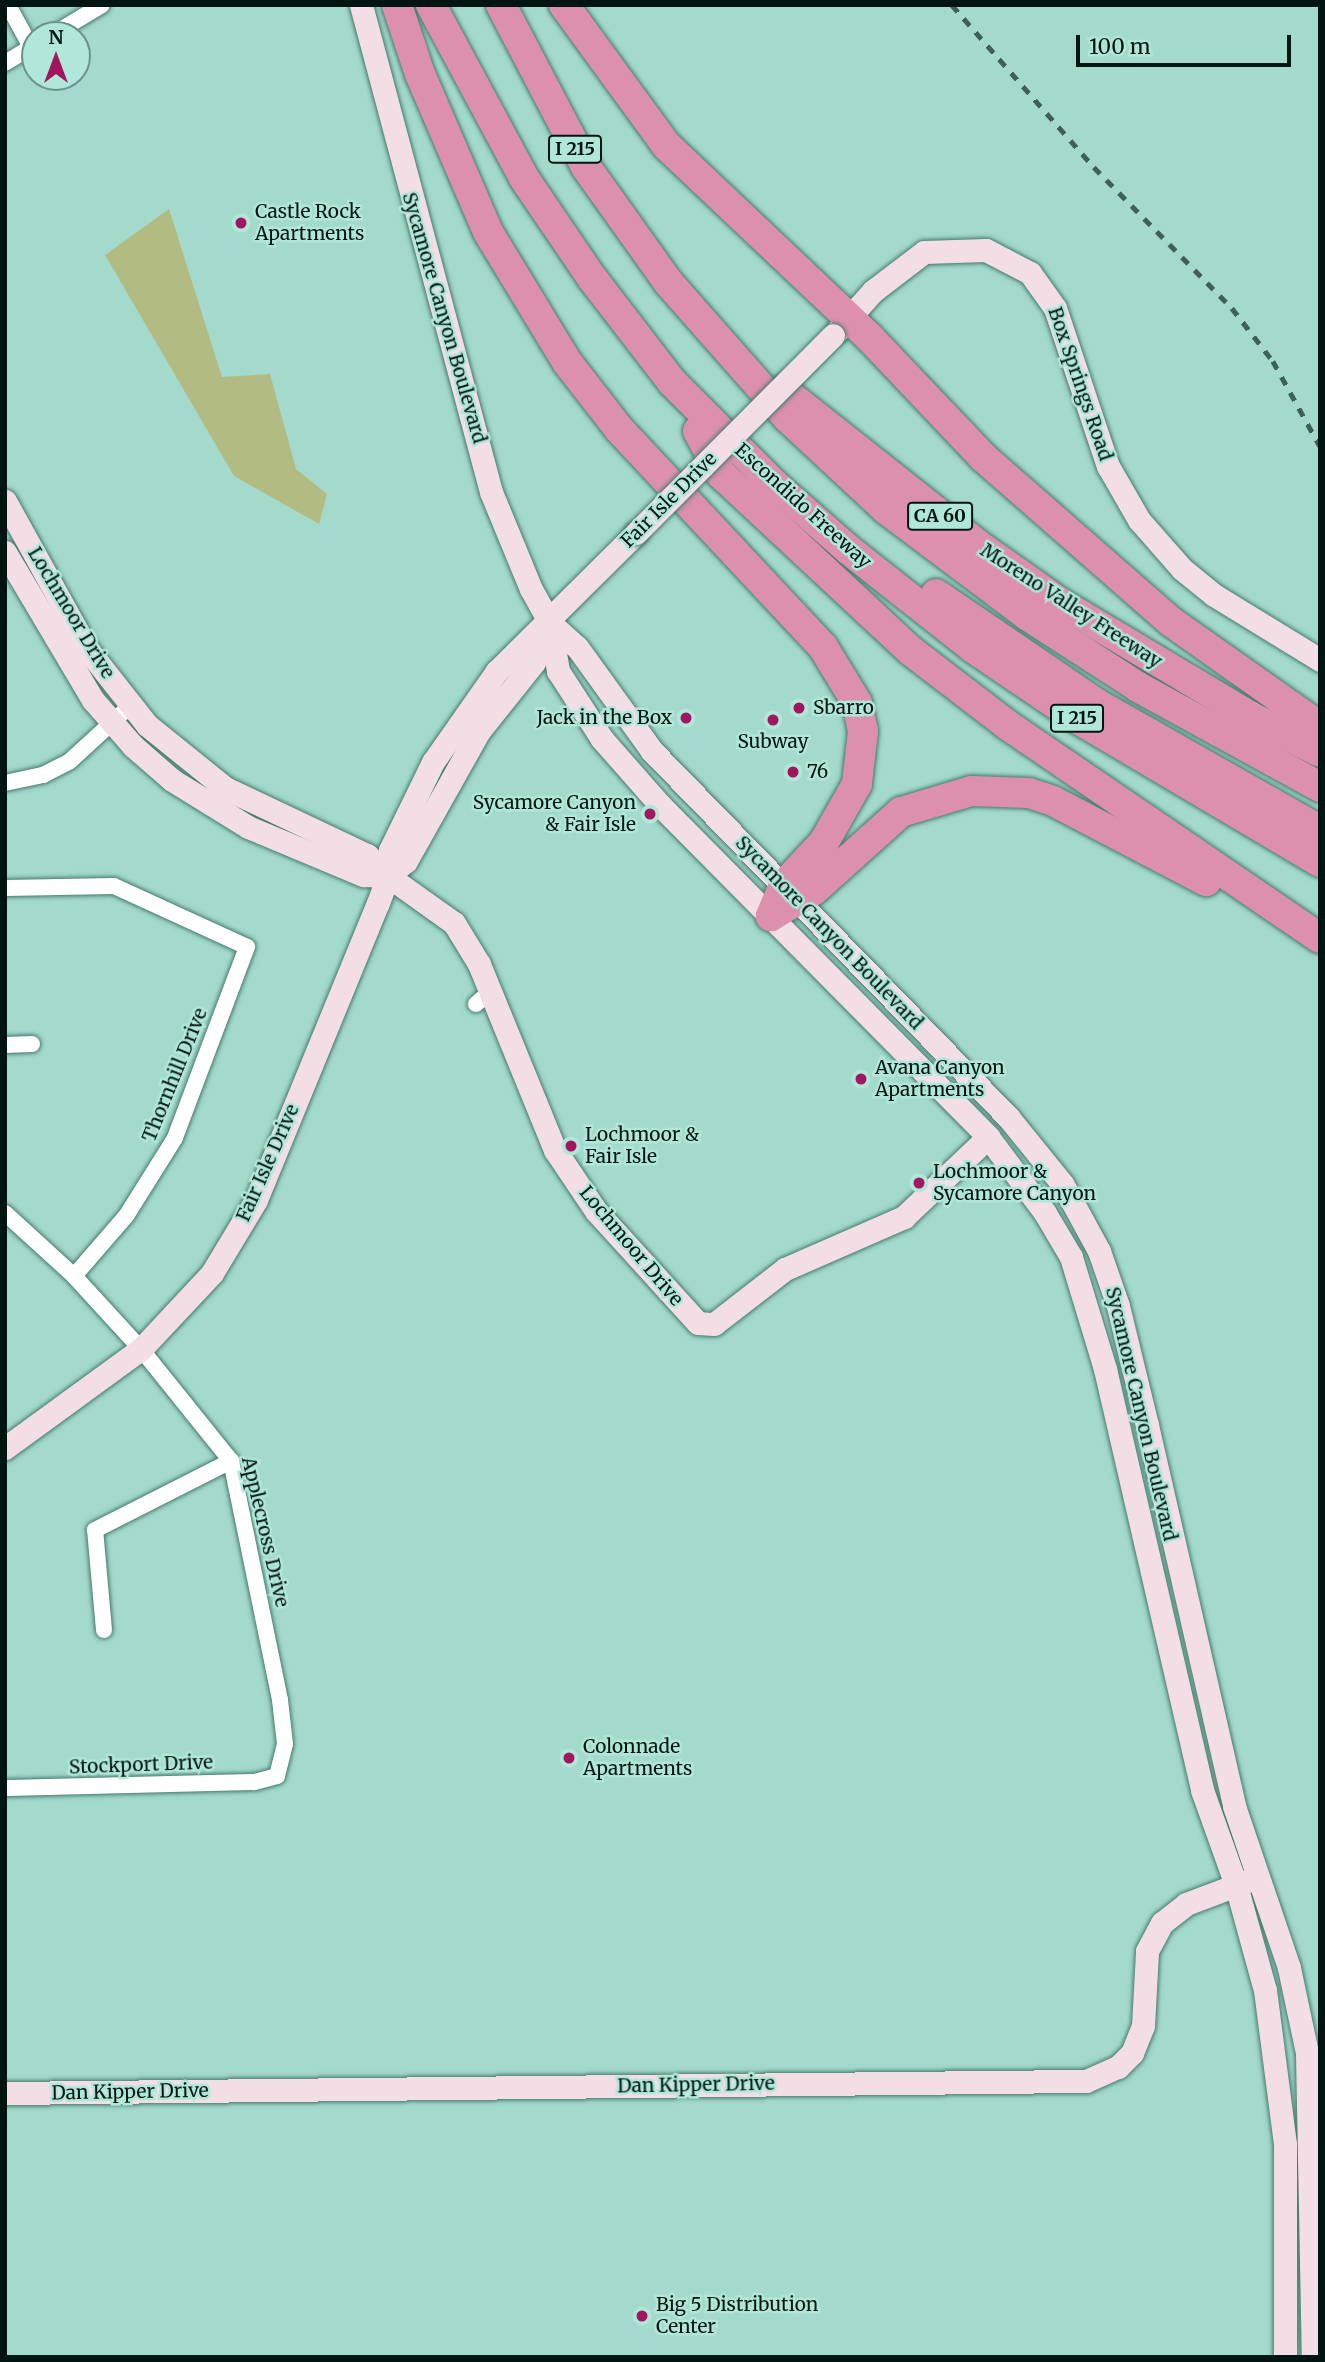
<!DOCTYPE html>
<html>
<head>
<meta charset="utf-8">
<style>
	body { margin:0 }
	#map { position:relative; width:1325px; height:2362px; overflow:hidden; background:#a3dacb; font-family:Merriweather,serif }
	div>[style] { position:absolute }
	.green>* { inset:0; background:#b2bc82 }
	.roads { filter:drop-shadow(0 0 2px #467b6d) drop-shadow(0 0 2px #467b6d) }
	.street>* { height:16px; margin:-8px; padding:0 8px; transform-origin:8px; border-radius:8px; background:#fff }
	.secondary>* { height:23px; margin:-11.5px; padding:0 11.5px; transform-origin:11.5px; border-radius:11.5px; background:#f4dee6 }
	.highway>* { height:30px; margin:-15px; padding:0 15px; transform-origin:15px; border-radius:15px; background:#dc90ac }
	.rail>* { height:4.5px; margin-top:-2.25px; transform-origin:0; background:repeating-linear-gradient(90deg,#3e6057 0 9px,transparent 0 18px) }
	.bridges { filter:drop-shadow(0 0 2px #467b6d) drop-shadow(0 0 2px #467b6d) }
	.secondary-bridge>* { height:23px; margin:-11.5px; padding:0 11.5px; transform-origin:11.5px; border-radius:11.5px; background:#f4dee6 }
	.dots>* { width:19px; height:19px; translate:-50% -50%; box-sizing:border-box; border:4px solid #b0e7d8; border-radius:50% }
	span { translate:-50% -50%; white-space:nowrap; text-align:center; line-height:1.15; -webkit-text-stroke:5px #b0e7d8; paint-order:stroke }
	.shield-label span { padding:2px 5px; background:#b0e7d8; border:2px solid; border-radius:5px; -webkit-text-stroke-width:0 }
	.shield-label { font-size:18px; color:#011510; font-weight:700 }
	.poi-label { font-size:19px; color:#011510 }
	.left { translate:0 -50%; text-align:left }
	.right { translate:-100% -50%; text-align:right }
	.street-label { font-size:19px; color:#011510 }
	.frame { position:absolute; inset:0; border:7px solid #011510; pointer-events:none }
	.north { position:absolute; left:21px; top:21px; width:70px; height:70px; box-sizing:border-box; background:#b0e7d8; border:2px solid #6a9388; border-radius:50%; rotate:0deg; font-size:19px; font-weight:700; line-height:28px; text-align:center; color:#011510 }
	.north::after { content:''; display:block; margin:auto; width:24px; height:32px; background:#a1165f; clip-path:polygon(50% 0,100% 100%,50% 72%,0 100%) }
	.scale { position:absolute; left:1076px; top:35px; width:215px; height:32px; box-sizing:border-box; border:4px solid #011510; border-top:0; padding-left:9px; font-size:21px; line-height:24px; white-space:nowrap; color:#011510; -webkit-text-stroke:5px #b0e7d8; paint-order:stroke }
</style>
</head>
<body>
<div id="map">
	<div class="green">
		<i style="clip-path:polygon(169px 209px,222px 377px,270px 374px,296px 469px,327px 494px,319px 524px,234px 476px,105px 255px)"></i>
	</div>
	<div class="roads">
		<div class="street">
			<i style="left:8px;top:5px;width:48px;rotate:61.3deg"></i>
			<i style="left:52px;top:35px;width:58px;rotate:-31deg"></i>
			<i style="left:5px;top:63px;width:35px;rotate:-31deg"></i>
			<i style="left:5px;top:783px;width:39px;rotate:-12deg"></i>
			<i style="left:43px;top:775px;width:30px;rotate:-27deg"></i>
			<i style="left:70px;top:761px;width:80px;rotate:-42.5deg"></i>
			<i style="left:5px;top:888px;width:109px;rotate:-1.1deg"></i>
			<i style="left:114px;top:886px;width:146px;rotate:24.6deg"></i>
			<i style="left:247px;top:947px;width:204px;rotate:110.7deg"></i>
			<i style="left:175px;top:1138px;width:92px;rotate:122.1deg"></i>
			<i style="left:126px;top:1216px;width:79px;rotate:130.9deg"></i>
			<i style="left:476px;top:1004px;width:18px;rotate:-41deg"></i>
			<i style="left:5px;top:1045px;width:27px;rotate:-2deg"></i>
			<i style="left:5px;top:1213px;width:93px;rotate:42.4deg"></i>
			<i style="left:74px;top:1276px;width:99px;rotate:47.5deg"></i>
			<i style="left:141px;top:1349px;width:144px;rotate:51.2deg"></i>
			<i style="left:231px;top:1461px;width:244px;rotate:78.4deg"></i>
			<i style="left:280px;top:1700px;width:44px;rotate:83.5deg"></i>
			<i style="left:285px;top:1744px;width:33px;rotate:104deg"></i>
			<i style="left:277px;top:1776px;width:24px;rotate:165deg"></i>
			<i style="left:254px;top:1782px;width:249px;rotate:178.6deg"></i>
			<i style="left:104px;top:1630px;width:100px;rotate:-95.1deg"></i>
			<i style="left:95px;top:1530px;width:153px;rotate:-26.9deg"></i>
		</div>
		<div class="secondary">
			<i style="left:361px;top:5px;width:504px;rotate:75.05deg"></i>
			<i style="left:491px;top:492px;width:105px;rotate:67.6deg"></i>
			<i style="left:531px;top:589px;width:39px;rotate:61deg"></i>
			<i style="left:550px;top:623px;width:36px;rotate:42deg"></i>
			<i style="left:577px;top:647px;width:128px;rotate:54.2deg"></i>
			<i style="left:652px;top:751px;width:511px;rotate:45.79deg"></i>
			<i style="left:1008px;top:1117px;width:87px;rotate:51deg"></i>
			<i style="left:1063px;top:1185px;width:75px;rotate:61.4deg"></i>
			<i style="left:1099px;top:1251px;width:58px;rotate:70.9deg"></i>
			<i style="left:1118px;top:1306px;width:122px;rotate:76.3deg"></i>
			<i style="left:1147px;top:1425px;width:391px;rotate:77.1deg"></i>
			<i style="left:1234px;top:1806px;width:171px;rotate:71.2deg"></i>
			<i style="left:1289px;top:1968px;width:87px;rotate:78deg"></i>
			<i style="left:1307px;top:2053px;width:304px;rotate:88.9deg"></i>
			<i style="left:838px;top:330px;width:52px;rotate:-48.1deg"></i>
			<i style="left:873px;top:291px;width:64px;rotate:-37.4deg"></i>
			<i style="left:924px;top:252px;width:62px;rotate:-1.8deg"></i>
			<i style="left:986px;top:250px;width:50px;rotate:27.6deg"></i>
			<i style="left:1030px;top:273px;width:43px;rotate:54.5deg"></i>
			<i style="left:1055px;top:308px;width:167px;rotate:71.5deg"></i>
			<i style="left:1108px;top:466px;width:62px;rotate:60.1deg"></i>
			<i style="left:1139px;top:520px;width:65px;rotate:48.7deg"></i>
			<i style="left:1182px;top:569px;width:41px;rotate:39.1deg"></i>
			<i style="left:1214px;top:595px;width:124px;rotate:31.5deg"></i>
			<i style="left:5px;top:501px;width:169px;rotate:61deg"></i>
			<i style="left:87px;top:649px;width:97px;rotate:51.7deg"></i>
			<i style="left:147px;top:725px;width:100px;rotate:38.9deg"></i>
			<i style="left:225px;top:788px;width:157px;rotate:25.3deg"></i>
			<i style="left:367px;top:855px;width:30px;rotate:45deg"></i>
			<i style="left:388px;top:876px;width:81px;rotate:35.5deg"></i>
			<i style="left:454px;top:923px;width:48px;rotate:58.6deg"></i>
			<i style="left:479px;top:964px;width:201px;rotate:67.8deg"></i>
			<i style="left:555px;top:1150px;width:73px;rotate:56.1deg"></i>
			<i style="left:596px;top:1211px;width:151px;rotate:47.7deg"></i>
			<i style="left:698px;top:1323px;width:16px;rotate:4deg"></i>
			<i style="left:714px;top:1324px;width:90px;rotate:-37.8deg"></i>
			<i style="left:785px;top:1269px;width:130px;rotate:-23.6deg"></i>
			<i style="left:904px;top:1217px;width:116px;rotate:-43.6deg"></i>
			<i style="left:5px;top:552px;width:172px;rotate:59.3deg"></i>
			<i style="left:93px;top:700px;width:61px;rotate:49deg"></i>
			<i style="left:133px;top:746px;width:52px;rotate:41.1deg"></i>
			<i style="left:172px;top:780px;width:89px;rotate:31.7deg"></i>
			<i style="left:248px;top:827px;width:125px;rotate:22.7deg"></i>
			<i style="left:363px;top:875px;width:25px;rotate:2deg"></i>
			<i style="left:550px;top:623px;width:49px;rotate:80.5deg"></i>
			<i style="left:558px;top:671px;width:81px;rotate:57.1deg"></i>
			<i style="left:602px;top:739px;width:88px;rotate:48.7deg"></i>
			<i style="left:660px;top:805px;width:467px;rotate:45.3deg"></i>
			<i style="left:988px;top:1137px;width:95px;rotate:53.1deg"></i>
			<i style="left:1045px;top:1213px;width:51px;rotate:59.4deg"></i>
			<i style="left:1071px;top:1257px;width:117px;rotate:73.1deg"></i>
			<i style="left:1105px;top:1369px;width:432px;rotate:77deg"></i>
			<i style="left:1202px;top:1790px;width:101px;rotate:70.3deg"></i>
			<i style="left:1236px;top:1885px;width:109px;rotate:74.6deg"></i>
			<i style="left:1265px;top:1990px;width:155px;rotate:82.6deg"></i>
			<i style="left:1285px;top:2144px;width:213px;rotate:90deg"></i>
			<i style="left:388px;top:876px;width:23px;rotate:-40deg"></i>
			<i style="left:406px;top:861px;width:149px;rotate:-60.7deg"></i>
			<i style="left:479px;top:731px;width:88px;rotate:-51.4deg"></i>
			<i style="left:534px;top:662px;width:42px;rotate:-67.7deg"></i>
			<i style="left:5px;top:1448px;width:168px;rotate:-36.1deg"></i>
			<i style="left:141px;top:1349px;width:104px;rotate:-46.9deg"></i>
			<i style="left:212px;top:1273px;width:85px;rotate:-58.9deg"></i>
			<i style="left:256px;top:1200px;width:321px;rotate:-67.7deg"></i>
			<i style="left:378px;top:903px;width:29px;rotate:-70deg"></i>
			<i style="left:388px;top:876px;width:26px;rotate:-86deg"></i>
			<i style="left:390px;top:850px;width:98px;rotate:-64deg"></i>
			<i style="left:433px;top:762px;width:111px;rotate:-54.9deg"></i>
			<i style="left:497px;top:671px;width:196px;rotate:-44.8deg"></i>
			<i style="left:5px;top:2093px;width:1081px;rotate:-0.64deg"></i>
			<i style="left:1086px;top:2081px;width:35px;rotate:-24deg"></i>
			<i style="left:1118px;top:2067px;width:20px;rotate:-45deg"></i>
			<i style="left:1132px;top:2053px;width:29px;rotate:-68deg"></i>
			<i style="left:1143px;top:2026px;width:75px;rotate:-86.9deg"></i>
			<i style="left:1147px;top:1951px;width:32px;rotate:-62deg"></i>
			<i style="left:1162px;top:1923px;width:31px;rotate:-38deg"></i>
			<i style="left:1186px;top:1904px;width:68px;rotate:-20.6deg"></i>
		</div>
		<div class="highway">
			<i style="left:397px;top:5px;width:73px;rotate:71.6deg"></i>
			<i style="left:420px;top:74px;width:172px;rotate:66.7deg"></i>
			<i style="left:488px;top:232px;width:152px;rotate:58.7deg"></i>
			<i style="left:567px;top:362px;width:85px;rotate:52.2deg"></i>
			<i style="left:619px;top:429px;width:299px;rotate:46.9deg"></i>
			<i style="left:823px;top:647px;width:66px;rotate:58.7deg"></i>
			<i style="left:857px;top:703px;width:29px;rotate:78deg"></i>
			<i style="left:863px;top:731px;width:53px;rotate:96.5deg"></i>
			<i style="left:857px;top:784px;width:67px;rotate:119.6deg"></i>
			<i style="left:824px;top:842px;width:59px;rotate:132.9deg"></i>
			<i style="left:784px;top:885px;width:34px;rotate:113deg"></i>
			<i style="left:431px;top:5px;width:196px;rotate:61.7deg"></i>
			<i style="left:524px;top:178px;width:121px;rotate:55.8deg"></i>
			<i style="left:592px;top:278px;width:131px;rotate:52.4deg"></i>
			<i style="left:672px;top:382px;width:146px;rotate:45deg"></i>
			<i style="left:775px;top:485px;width:98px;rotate:41.3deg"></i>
			<i style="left:849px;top:550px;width:158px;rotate:38.3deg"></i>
			<i style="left:973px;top:648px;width:127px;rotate:34.1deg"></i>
			<i style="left:1078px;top:719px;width:281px;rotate:30.6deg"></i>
			<i style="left:501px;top:5px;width:183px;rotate:62.3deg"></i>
			<i style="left:586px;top:167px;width:141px;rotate:54.5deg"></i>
			<i style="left:668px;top:282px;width:181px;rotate:48.6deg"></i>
			<i style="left:788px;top:418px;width:135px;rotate:42.9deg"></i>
			<i style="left:887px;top:510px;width:176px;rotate:36.9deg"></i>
			<i style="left:1028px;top:616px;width:131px;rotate:32.8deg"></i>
			<i style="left:1138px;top:687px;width:208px;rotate:28.8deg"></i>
			<i style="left:564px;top:5px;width:173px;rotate:53.9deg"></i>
			<i style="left:666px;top:145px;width:281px;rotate:43.4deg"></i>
			<i style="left:870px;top:338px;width:166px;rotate:46.5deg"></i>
			<i style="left:984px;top:458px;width:247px;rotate:41.2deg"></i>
			<i style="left:1170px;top:621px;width:184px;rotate:35.2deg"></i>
			<i style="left:784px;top:391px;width:248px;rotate:38.4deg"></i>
			<i style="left:978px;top:545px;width:99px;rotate:35.1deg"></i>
			<i style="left:1059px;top:602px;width:224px;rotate:30.9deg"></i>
			<i style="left:1251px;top:717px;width:77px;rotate:26.9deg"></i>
			<i style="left:698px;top:431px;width:49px;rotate:61.9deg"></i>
			<i style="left:721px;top:474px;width:260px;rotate:43deg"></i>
			<i style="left:911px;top:651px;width:120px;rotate:37.5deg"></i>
			<i style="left:1006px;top:724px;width:380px;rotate:34.3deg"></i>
			<i style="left:936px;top:594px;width:195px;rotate:34.3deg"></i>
			<i style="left:1097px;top:704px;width:256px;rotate:29.5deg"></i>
			<i style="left:771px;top:916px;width:50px;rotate:-31.2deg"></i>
			<i style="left:814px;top:890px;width:117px;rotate:-41.9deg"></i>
			<i style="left:901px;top:812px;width:73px;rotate:-16.7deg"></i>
			<i style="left:971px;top:791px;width:58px;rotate:2deg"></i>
			<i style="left:1029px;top:793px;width:25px;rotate:18deg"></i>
			<i style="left:1053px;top:801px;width:173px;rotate:27.6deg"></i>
		</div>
	</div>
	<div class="rail">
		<i style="left:952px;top:5px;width:215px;rotate:48.8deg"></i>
		<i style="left:1094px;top:167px;width:197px;rotate:45.6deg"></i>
		<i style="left:1232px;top:308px;width:67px;rotate:52.3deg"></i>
		<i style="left:1273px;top:361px;width:97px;rotate:61.1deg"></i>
	</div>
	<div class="bridges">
		<div class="secondary-bridge">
			<i style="left:636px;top:533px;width:279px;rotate:-45.1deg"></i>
		</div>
	</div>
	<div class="dots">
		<i style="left:241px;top:223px;background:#a1165f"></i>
		<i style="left:799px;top:708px;background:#a1165f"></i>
		<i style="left:686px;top:718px;background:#a1165f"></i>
		<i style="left:773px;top:720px;background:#a1165f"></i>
		<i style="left:793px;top:772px;background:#a1165f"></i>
		<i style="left:650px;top:814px;background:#a1165f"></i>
		<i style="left:861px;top:1079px;background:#a1165f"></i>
		<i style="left:571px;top:1146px;background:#a1165f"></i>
		<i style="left:919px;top:1183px;background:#a1165f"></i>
		<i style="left:569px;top:1758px;background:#a1165f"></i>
		<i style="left:642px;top:2316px;background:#a1165f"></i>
	</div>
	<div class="shield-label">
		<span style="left:575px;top:149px">I 215</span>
		<span style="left:940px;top:516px">CA 60</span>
		<span style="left:1077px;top:718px">I 215</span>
	</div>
	<div class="poi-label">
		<span class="left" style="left:255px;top:223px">Castle Rock<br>Apartments</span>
		<span class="left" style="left:813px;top:708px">Sbarro</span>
		<span class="right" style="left:672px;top:718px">Jack in the Box</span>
		<span style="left:773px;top:742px">Subway</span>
		<span class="left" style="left:807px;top:772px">76</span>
		<span class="right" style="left:636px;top:814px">Sycamore Canyon<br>&amp; Fair Isle</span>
		<span class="left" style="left:875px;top:1079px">Avana Canyon<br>Apartments</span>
		<span class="left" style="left:585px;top:1146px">Lochmoor &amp;<br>Fair Isle</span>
		<span class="left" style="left:933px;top:1183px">Lochmoor &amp;<br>Sycamore Canyon</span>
		<span class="left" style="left:583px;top:1758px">Colonnade<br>Apartments</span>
		<span class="left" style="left:656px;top:2316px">Big 5 Distribution<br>Center</span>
	</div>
	<div class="street-label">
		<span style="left:444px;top:318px;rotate:74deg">Sycamore Canyon Boulevard</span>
		<span style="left:1080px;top:384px;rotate:71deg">Box Springs Road</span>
		<span style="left:669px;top:500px;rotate:-45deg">Fair Isle Drive</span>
		<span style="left:803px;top:506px;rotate:42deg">Escondido Freeway</span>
		<span style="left:1071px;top:606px;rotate:33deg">Moreno Valley Freeway</span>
		<span style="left:71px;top:613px;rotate:59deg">Lochmoor Drive</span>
		<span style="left:829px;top:933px;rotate:46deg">Sycamore Canyon Boulevard</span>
		<span style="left:175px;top:1075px;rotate:-68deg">Thornhill Drive</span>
		<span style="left:268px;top:1163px;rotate:-66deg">Fair Isle Drive</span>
		<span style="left:631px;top:1246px;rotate:50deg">Lochmoor Drive</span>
		<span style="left:1141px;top:1414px;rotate:77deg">Sycamore Canyon Boulevard</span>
		<span style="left:265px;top:1532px;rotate:77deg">Applecross Drive</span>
		<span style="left:141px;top:1765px;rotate:-2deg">Stockport Drive</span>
		<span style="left:696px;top:2085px;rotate:-1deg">Dan Kipper Drive</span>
		<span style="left:130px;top:2092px;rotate:-1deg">Dan Kipper Drive</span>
	</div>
	<div class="frame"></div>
	<div class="north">N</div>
	<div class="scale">100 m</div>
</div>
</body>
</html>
